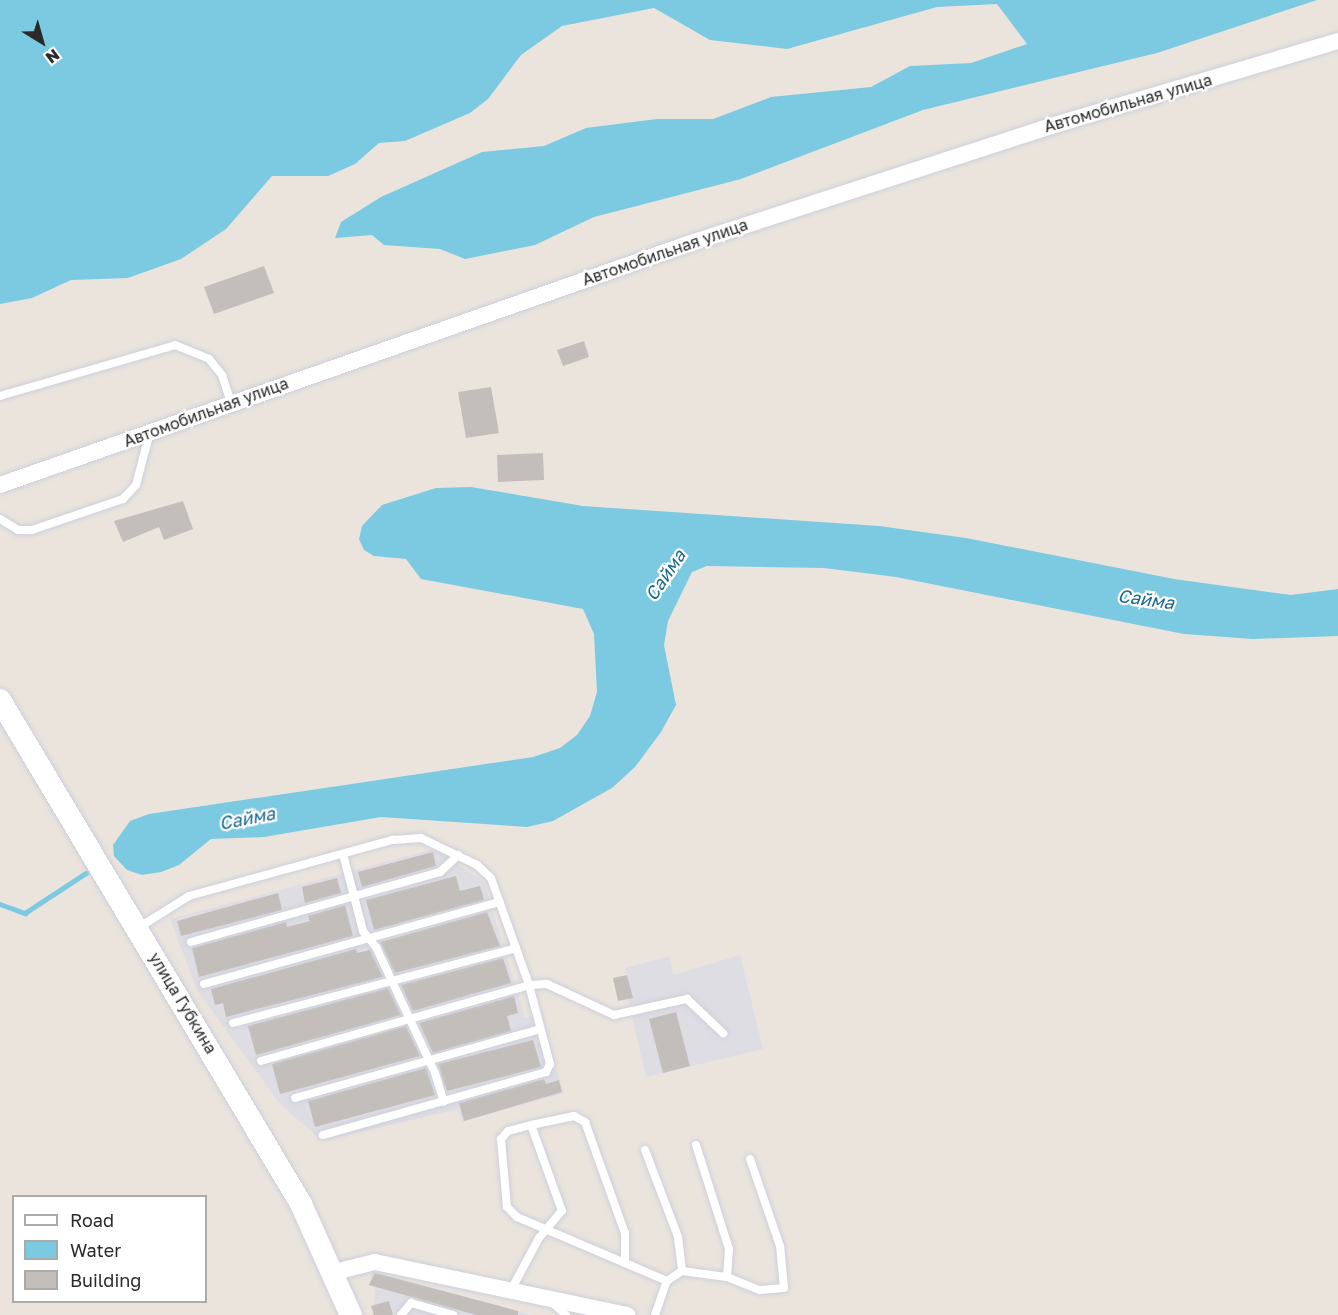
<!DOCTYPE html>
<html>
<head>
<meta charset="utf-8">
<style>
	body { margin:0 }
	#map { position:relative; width:1338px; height:1315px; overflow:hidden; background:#ebe4dd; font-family:"Golos Text",sans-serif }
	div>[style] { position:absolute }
	.industrial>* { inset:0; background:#dfdde4 }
	.water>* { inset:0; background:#7bcae2 }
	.stream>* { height:4.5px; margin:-2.25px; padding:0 2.25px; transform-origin:2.25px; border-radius:2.25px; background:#7bcae2 }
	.building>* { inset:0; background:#c3beba }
	.roads { filter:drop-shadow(0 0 2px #cccfda) drop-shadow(0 0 2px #cccfda) }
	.lane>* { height:8px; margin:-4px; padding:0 4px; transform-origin:4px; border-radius:4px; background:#fff }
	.street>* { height:16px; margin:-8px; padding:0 8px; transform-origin:8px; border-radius:8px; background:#fff }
	.secondary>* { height:22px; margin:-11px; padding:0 11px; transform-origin:11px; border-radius:11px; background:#fff }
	span { translate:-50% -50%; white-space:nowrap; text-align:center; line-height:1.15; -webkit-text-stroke:4.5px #fff; paint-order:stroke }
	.street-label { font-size:16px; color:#2a2a2a }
	.water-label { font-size:18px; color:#1b698d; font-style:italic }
	.legend { position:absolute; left:12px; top:1195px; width:195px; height:108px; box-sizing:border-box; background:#fff; border:2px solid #aaa; margin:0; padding:8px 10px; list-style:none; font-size:18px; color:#2a2a2a }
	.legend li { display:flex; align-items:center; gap:12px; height:30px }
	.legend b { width:30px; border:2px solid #aaa }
	.north { position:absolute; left:12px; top:12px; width:60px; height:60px; -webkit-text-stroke:4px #fff; paint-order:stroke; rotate:143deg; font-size:16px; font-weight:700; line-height:24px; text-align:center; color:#2a2a2a }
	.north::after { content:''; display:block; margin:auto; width:21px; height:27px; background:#2a2a2a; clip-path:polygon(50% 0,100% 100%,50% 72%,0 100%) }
</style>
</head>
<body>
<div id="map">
	<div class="industrial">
		<i style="clip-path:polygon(434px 849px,484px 882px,525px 1018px,539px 1014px,564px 1093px,462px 1122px,458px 1109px,322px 1141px,279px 1103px,197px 990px,170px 919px)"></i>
		<i style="clip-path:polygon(740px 955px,763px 1049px,646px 1077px,628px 999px,618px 1001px,613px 978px,627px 975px,626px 968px,669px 956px,673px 975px)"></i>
		<i style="clip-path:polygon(372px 1271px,532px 1315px,374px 1315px,375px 1287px,369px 1285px)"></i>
	</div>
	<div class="water">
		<i style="clip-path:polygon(0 0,1317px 0,1157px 53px,923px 110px,741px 179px,594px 217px,535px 245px,465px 259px,440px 249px,384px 245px,372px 235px,335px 238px,341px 222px,381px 197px,482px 152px,544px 146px,586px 128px,657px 119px,713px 119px,771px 97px,871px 87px,910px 66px,971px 63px,1027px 44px,997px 4px,937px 7px,787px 49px,710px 40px,654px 8px,562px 26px,521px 55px,488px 99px,470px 113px,405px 141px,379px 143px,355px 164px,328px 176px,272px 176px,226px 229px,181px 259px,128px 278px,71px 280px,32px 298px,0 304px)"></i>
		<i style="clip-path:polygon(471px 487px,583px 506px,879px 526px,966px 538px,1174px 579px,1291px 595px,1338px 589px,1338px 636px,1253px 639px,1184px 634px,896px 577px,824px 568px,707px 566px,692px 572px,668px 621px,664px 645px,676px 705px,661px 732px,635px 767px,612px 788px,553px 821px,527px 827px,381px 817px,264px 837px,211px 839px,179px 865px,161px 872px,142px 875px,127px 870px,114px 856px,113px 845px,130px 821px,149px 814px,533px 757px,560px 748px,577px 735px,590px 716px,597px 692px,594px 634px,583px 609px,421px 579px,406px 559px,374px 556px,364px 550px,359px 539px,362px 526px,382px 505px,436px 488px)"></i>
	</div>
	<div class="stream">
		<i style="left:0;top:904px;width:27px;rotate:20deg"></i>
		<i style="left:25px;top:913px;width:73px;rotate:-33.3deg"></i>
	</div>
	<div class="building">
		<i style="clip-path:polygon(264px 266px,274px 293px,214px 314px,204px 287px)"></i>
		<i style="clip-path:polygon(584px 341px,589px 357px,563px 366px,557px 350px)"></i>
		<i style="clip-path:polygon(491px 387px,499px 433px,466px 438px,458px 392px)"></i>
		<i style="clip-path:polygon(543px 453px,544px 480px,498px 482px,497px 455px)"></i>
		<i style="clip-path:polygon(183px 501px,193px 529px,164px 540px,159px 527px,123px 542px,114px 521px)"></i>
		<i style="clip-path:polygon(433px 852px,436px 866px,362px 887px,358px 872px)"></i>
		<i style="clip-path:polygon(456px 876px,460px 891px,480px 886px,484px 900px,374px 930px,366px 900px)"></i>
		<i style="clip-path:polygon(337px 878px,341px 893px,305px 903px,302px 887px)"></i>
		<i style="clip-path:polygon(278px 893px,282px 910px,181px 936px,177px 921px)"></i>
		<i style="clip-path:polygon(345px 905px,353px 936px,199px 977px,192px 948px,286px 922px,287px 927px,310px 921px,308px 916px)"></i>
		<i style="clip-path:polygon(487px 912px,500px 946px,395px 973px,380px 942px)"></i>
		<i style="clip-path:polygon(356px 949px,357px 953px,370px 950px,383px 977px,226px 1017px,223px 1003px,215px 1005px,211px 989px)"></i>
		<i style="clip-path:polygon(503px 958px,511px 983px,413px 1011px,401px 985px)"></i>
		<i style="clip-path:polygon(627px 975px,633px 998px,618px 1001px,613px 978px)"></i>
		<i style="clip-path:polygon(388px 988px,401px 1015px,256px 1055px,248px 1026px)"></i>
		<i style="clip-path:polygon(514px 996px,518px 1013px,507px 1016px,511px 1031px,433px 1053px,419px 1023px)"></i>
		<i style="clip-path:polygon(676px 1012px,690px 1066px,663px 1073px,649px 1019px)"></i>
		<i style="clip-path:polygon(406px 1026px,420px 1056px,280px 1094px,272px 1064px)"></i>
		<i style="clip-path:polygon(533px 1040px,541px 1067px,447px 1091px,438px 1064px)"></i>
		<i style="clip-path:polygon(426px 1068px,435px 1095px,315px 1127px,308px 1101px)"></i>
		<i style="clip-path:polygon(544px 1079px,546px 1084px,559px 1080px,562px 1092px,464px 1121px,459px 1103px)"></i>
		<i style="clip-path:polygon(375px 1273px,518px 1311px,518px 1315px,476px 1315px,369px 1285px)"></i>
		<i style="clip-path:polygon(389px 1301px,393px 1315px,374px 1315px,371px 1306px)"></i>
	</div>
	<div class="roads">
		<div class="lane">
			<i style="left:0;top:396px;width:182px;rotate:-16.2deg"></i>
			<i style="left:175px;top:345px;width:37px;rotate:22deg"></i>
			<i style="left:209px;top:359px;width:21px;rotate:51deg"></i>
			<i style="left:222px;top:375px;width:29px;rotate:72deg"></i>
			<i style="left:0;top:519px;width:21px;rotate:31deg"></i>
			<i style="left:18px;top:530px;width:14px"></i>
			<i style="left:32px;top:530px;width:96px;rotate:-18.8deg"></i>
			<i style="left:123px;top:499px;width:19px;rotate:-47deg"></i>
			<i style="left:136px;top:485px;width:55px;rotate:-75.2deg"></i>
			<i style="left:343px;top:854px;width:80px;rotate:75.4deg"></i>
			<i style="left:363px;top:931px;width:21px;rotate:51deg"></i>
			<i style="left:376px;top:947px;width:139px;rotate:64.9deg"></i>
			<i style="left:435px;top:1073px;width:30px;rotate:73deg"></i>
			<i style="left:138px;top:928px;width:60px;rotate:-32.1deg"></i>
			<i style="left:189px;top:896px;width:212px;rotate:-15.4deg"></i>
			<i style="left:393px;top:840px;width:28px;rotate:-4deg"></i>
			<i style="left:421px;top:838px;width:62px;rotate:25.7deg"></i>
			<i style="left:477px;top:865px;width:19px;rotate:43deg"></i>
			<i style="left:491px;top:878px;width:114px;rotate:70.4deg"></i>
			<i style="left:529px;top:985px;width:18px;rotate:-3deg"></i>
			<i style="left:547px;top:984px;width:74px;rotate:24.8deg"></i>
			<i style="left:614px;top:1015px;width:75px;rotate:-12.4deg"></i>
			<i style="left:687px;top:999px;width:50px;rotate:43.4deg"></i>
			<i style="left:191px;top:942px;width:259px;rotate:-15.7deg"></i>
			<i style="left:440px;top:872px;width:25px;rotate:-43deg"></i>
			<i style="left:204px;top:984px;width:307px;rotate:-15.5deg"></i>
			<i style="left:233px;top:1023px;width:293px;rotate:-14.8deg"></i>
			<i style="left:261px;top:1061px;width:279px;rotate:-15.8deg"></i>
			<i style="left:529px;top:985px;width:82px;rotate:75.1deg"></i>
			<i style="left:550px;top:1064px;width:9px;rotate:117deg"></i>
			<i style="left:546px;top:1072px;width:232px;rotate:164.2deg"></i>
			<i style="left:295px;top:1098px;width:251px;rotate:-15.7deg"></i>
			<i style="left:531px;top:1125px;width:24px;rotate:165deg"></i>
			<i style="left:508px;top:1131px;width:11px;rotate:131deg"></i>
			<i style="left:501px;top:1139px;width:68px;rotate:85deg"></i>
			<i style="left:507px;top:1207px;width:14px;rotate:45deg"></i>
			<i style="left:517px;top:1217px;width:117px;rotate:23.1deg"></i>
			<i style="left:696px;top:1145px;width:109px;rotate:72.4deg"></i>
			<i style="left:729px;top:1249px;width:28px;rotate:94deg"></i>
			<i style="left:645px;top:1150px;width:93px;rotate:69.2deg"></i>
			<i style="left:678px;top:1237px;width:34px;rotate:83deg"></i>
			<i style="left:510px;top:1292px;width:61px;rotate:-61.8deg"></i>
			<i style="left:539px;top:1238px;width:35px;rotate:-50deg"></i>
			<i style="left:562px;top:1211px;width:91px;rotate:-109.8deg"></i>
			<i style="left:531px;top:1125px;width:44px;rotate:-11.8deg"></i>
			<i style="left:574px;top:1116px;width:13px;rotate:29deg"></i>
			<i style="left:585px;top:1122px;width:118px;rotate:70.2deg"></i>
			<i style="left:625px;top:1233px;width:30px;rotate:90deg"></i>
			<i style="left:625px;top:1263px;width:46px;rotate:23.2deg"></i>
			<i style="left:553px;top:1303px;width:18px;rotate:43deg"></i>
			<i style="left:401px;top:1315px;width:16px;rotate:-50deg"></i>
			<i style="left:411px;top:1303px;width:44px;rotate:15.9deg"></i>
			<i style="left:655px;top:1315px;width:36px;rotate:-71deg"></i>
			<i style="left:667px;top:1281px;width:18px;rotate:-34deg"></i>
			<i style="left:682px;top:1271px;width:45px;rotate:7.6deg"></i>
			<i style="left:727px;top:1277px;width:35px;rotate:22deg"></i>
			<i style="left:760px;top:1290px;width:24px;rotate:-5deg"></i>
			<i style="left:784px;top:1288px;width:42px;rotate:-95.4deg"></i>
			<i style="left:780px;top:1246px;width:92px;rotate:-109deg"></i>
		</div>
		<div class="street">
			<i style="left:0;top:485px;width:723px;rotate:-19.31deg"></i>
			<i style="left:682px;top:246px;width:388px;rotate:-18deg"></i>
			<i style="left:1051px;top:126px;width:299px;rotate:-16.5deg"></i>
			<i style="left:335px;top:1272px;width:41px;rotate:-14deg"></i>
			<i style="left:375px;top:1262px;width:258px;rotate:11.9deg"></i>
		</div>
		<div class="secondary">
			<i style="left:0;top:700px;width:587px;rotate:59.15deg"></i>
			<i style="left:301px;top:1204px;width:122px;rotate:65.8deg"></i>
		</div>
	</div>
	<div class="street-label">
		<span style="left:1128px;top:103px;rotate:-16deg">Автомобильная улица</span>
		<span style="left:665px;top:252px;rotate:-19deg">Автомобильная улица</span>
		<span style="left:206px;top:412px;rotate:-20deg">Автомобильная улица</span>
		<span style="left:183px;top:1003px;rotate:59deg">улица Губкина</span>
	</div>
	<div class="water-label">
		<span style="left:665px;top:575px;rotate:-56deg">Сайма</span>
		<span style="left:1146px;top:599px;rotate:8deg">Сайма</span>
		<span style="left:247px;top:818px;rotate:-11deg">Сайма</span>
	</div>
	<ul class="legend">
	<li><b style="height:8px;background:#fff"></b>Road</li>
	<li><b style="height:16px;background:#7bcae2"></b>Water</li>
	<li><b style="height:16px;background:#c3beba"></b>Building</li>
	</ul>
	<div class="north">N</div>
</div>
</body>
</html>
